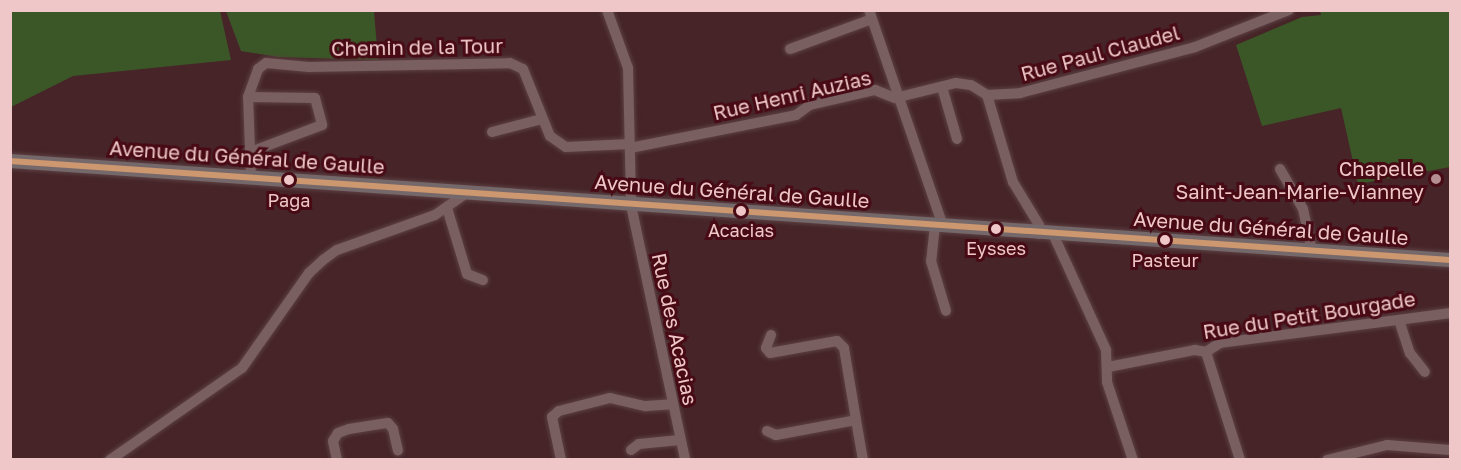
<!DOCTYPE html>
<html>
<head>
<meta charset="utf-8">
<style>
	body { margin:0 }
	#map { position:relative; width:1461px; height:470px; overflow:hidden; background:#462428; font-family:"Golos Text",sans-serif }
	div>[style] { position:absolute }
	.green>* { inset:0; background:#3b5727 }
	.roads { filter:drop-shadow(0 0 2px #5c4143) drop-shadow(0 0 2px #5c4143) }
	.minor>* { height:10px; margin:-5px; padding:0 5px; transform-origin:5px; border-radius:5px; background:#7a5f61 }
	.major>* { height:14px; margin:-7px; padding:0 7px; transform-origin:7px; border-radius:7px; background:#75686a }
	.bus-1>* { height:6px; margin:-3px; padding:0 3px; transform-origin:3px; border-radius:3px; background:#cd976f }
	.dots>* { width:16px; height:16px; translate:-50% -50%; box-sizing:border-box; border:3px solid #480a15; border-radius:50% }
	span { translate:-50% -50%; white-space:nowrap; text-align:center; line-height:1.15; -webkit-text-stroke:6px #480a15; paint-order:stroke }
	.bus-label { font-size:18px; color:#efc7c8 }
	.street-label { font-size:20px; color:#efc7c8 }
	.poi-label { font-size:20px; color:#efc7c8 }
	.right { translate:-100% -50%; text-align:right }
	.frame { position:absolute; inset:0; border:12px solid #efc7c8; pointer-events:none }
</style>
</head>
<body>
<div id="map">
	<div class="green">
		<i style="clip-path:polygon(11px 10px,220px 11px,231px 60px,73px 76px,11px 107px)"></i>
		<i style="clip-path:polygon(226px 11px,374px 11px,378px 60px,278px 57px,241px 51px)"></i>
		<i style="clip-path:polygon(1320px 11px,1450px 11px,1450px 167px,1358px 184px,1341px 108px,1262px 126px,1236px 45px,1302px 17px,1321px 15px)"></i>
	</div>
	<div class="roads">
		<div class="minor">
			<i style="left:607px;top:10px;width:62px;rotate:70.1deg"></i>
			<i style="left:628px;top:68px;width:137px;rotate:88.7deg"></i>
			<i style="left:631px;top:205px;width:261px;rotate:78deg"></i>
			<i style="left:869px;top:10px;width:228px;rotate:71.1deg"></i>
			<i style="left:790px;top:49px;width:87px;rotate:-20.1deg"></i>
			<i style="left:942px;top:87px;width:54px;rotate:73.9deg"></i>
			<i style="left:987px;top:95px;width:33px;rotate:-3deg"></i>
			<i style="left:1020px;top:93px;width:181px;rotate:-14.7deg"></i>
			<i style="left:1195px;top:47px;width:101px;rotate:-21.5deg"></i>
			<i style="left:248px;top:97px;width:67px;rotate:0.9deg"></i>
			<i style="left:315px;top:98px;width:28px;rotate:75deg"></i>
			<i style="left:322px;top:125px;width:77px;rotate:159.4deg"></i>
			<i style="left:492px;top:132px;width:52px;rotate:-14.6deg"></i>
			<i style="left:630px;top:148px;width:169px;rotate:-11.2deg"></i>
			<i style="left:796px;top:115px;width:17px;rotate:-36deg"></i>
			<i style="left:810px;top:105px;width:67px;rotate:-13deg"></i>
			<i style="left:875px;top:90px;width:22px;rotate:22deg"></i>
			<i style="left:895px;top:98px;width:63px;rotate:-13.8deg"></i>
			<i style="left:956px;top:83px;width:15px;rotate:8deg"></i>
			<i style="left:971px;top:85px;width:19px;rotate:32deg"></i>
			<i style="left:987px;top:95px;width:91px;rotate:73.4deg"></i>
			<i style="left:1013px;top:182px;width:50px;rotate:58.8deg"></i>
			<i style="left:1039px;top:225px;width:9px;rotate:90deg"></i>
			<i style="left:1280px;top:169px;width:46px;rotate:60.1deg"></i>
			<i style="left:1303px;top:209px;width:43px;rotate:77.9deg"></i>
			<i style="left:251px;top:177px;width:80px;rotate:-92.1deg"></i>
			<i style="left:248px;top:97px;width:30px;rotate:-70deg"></i>
			<i style="left:258px;top:69px;width:10px;rotate:-37deg"></i>
			<i style="left:266px;top:63px;width:43px;rotate:5.3deg"></i>
			<i style="left:309px;top:67px;width:201px;rotate:-1.1deg"></i>
			<i style="left:510px;top:63px;width:14px;rotate:25deg"></i>
			<i style="left:523px;top:69px;width:72px;rotate:68.1deg"></i>
			<i style="left:550px;top:136px;width:19px;rotate:35deg"></i>
			<i style="left:566px;top:147px;width:64px;rotate:-2.7deg"></i>
			<i style="left:447px;top:208px;width:69px;rotate:73.1deg"></i>
			<i style="left:467px;top:274px;width:17px;rotate:21deg"></i>
			<i style="left:935px;top:225px;width:36px;rotate:96deg"></i>
			<i style="left:931px;top:261px;width:52px;rotate:73.3deg"></i>
			<i style="left:1053px;top:234px;width:128px;rotate:65.4deg"></i>
			<i style="left:1106px;top:350px;width:32px;rotate:88deg"></i>
			<i style="left:1107px;top:382px;width:82px;rotate:71.6deg"></i>
			<i style="left:1399px;top:320px;width:35px;rotate:72deg"></i>
			<i style="left:1410px;top:353px;width:24px;rotate:52deg"></i>
			<i style="left:771px;top:335px;width:14px;rotate:111deg"></i>
			<i style="left:766px;top:348px;width:6px;rotate:51deg"></i>
			<i style="left:770px;top:353px;width:68px;rotate:-10.2deg"></i>
			<i style="left:837px;top:341px;width:10px;rotate:45deg"></i>
			<i style="left:844px;top:348px;width:73px;rotate:80.5deg"></i>
			<i style="left:1206px;top:352px;width:113px;rotate:72.5deg"></i>
			<i style="left:1108px;top:367px;width:89px;rotate:-11.1deg"></i>
			<i style="left:1195px;top:350px;width:11px;rotate:10deg"></i>
			<i style="left:1206px;top:352px;width:17px;rotate:-33deg"></i>
			<i style="left:1220px;top:343px;width:232px;rotate:-7.4deg"></i>
			<i style="left:767px;top:431px;width:10px;rotate:24deg"></i>
			<i style="left:776px;top:435px;width:81px;rotate:-10.6deg"></i>
			<i style="left:856px;top:420px;width:41px;rotate:80.1deg"></i>
			<i style="left:631px;top:450px;width:10px;rotate:-37deg"></i>
			<i style="left:639px;top:444px;width:41px;rotate:-5.6deg"></i>
			<i style="left:110px;top:460px;width:161px;rotate:-34.9deg"></i>
			<i style="left:242px;top:368px;width:116px;rotate:-54.8deg"></i>
			<i style="left:309px;top:273px;width:19px;rotate:-43deg"></i>
			<i style="left:323px;top:260px;width:17px;rotate:-36deg"></i>
			<i style="left:337px;top:250px;width:104px;rotate:-19.7deg"></i>
			<i style="left:435px;top:215px;width:40px;rotate:-34.9deg"></i>
			<i style="left:337px;top:460px;width:19px;rotate:-102deg"></i>
			<i style="left:333px;top:441px;width:9px;rotate:-58deg"></i>
			<i style="left:338px;top:433px;width:12px;rotate:-20deg"></i>
			<i style="left:349px;top:429px;width:39px;rotate:-9deg"></i>
			<i style="left:388px;top:423px;width:8px;rotate:50deg"></i>
			<i style="left:393px;top:429px;width:22px;rotate:77deg"></i>
			<i style="left:561px;top:460px;width:44px;rotate:-101.8deg"></i>
			<i style="left:552px;top:417px;width:9px;rotate:-41deg"></i>
			<i style="left:559px;top:411px;width:53px;rotate:-14.3deg"></i>
			<i style="left:610px;top:398px;width:37px;rotate:13deg"></i>
			<i style="left:646px;top:406px;width:26px;rotate:-4deg"></i>
			<i style="left:1327px;top:460px;width:62px;rotate:-14deg"></i>
			<i style="left:1387px;top:445px;width:63px;rotate:4.5deg"></i>
		</div>
		<div class="major">
			<i style="left:10px;top:161px;width:1443px;rotate:3.93deg"></i>
		</div>
	</div>
	<div class="bus-1">
		<i style="left:10px;top:161px;width:1443px;rotate:3.93deg"></i>
	</div>
	<div class="dots">
		<i style="left:1436px;top:179px;background:#b48e90"></i>
		<i style="left:289px;top:180px;background:#efc7c8"></i>
		<i style="left:741px;top:211px;background:#efc7c8"></i>
		<i style="left:996px;top:229px;background:#efc7c8"></i>
		<i style="left:1165px;top:240px;background:#efc7c8"></i>
	</div>
	<div class="bus-label">
		<span style="left:289px;top:200px">Paga</span>
		<span style="left:741px;top:230px">Acacias</span>
		<span style="left:996px;top:248px">Eysses</span>
		<span style="left:1165px;top:260px">Pasteur</span>
	</div>
	<div class="street-label">
		<span style="left:417px;top:47px;rotate:-1deg">Chemin de la Tour</span>
		<span style="left:1100px;top:53px;rotate:-15deg">Rue Paul Claudel</span>
		<span style="left:792px;top:95px;rotate:-13deg">Rue Henri Auzias</span>
		<span style="left:247px;top:157px;rotate:4deg">Avenue du Général de Gaulle</span>
		<span style="left:732px;top:191px;rotate:4deg">Avenue du Général de Gaulle</span>
		<span style="left:1271px;top:228px;rotate:4deg">Avenue du Général de Gaulle</span>
		<span style="left:1309px;top:315px;rotate:-9deg">Rue du Petit Bourgade</span>
		<span style="left:675px;top:329px;rotate:78deg">Rue des Acacias</span>
	</div>
	<div class="poi-label">
		<span class="right" style="left:1424px;top:180px">Chapelle<br>Saint-Jean-Marie-Vianney</span>
	</div>
	<div class="frame"></div>
</div>
</body>
</html>
